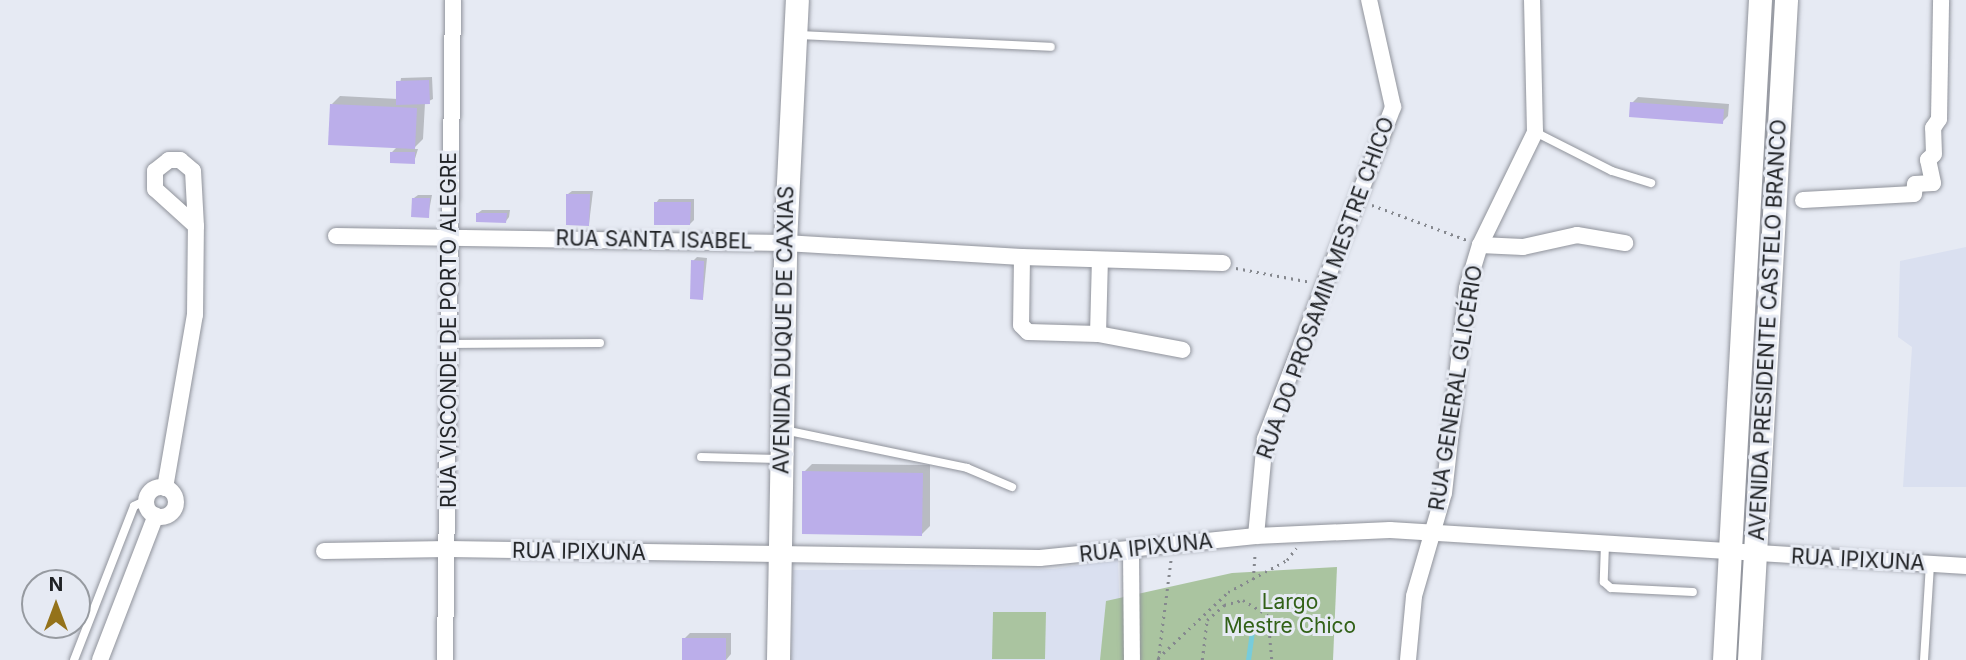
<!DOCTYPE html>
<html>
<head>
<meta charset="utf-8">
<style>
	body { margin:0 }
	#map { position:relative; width:1966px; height:660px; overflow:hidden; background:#e6eaf3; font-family:Inter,sans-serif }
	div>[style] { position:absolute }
	.built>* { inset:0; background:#dae0f0 }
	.green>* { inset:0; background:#aac4a0 }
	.shadow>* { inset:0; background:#0003 }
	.stream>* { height:4.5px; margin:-2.25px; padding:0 2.25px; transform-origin:2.25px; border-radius:2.25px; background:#77ccdb }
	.building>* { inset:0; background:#bbaeea }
	.path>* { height:2.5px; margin-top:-1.25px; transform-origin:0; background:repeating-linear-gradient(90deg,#85888e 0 2px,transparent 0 7px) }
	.roads { filter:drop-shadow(0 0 2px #90939b) drop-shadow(0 0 2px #90939b) }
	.lane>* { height:8px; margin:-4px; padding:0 4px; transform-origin:4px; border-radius:4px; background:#fff }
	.street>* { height:16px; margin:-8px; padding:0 8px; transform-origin:8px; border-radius:8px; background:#fff }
	.street>.ring { margin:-8px; padding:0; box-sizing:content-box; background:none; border:16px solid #fff; border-radius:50% }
	.secondary>* { height:23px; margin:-11.5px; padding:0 11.5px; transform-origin:11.5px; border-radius:11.5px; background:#fff }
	span { translate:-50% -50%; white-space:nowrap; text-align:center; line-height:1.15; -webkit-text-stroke:6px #e6eaf3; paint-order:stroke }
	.street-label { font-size:21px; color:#1f2124 }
	.park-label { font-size:21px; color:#326118 }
	.north { position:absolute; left:21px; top:569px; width:70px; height:70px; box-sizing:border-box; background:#e6eaf3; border:2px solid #969aa0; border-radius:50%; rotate:0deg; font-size:19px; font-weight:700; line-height:28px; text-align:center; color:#1f2124 }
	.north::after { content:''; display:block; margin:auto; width:24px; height:32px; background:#94721a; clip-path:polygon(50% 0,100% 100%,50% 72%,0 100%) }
</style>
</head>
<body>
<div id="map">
	<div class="built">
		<i style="clip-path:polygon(1966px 247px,1966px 487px,1903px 487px,1912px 347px,1898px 337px,1900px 261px)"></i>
		<i style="clip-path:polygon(1118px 558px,1121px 660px,791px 660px,793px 570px,1054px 569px)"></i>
	</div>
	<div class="green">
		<i style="clip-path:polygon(1337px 567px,1333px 660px,1100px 660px,1106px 601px,1232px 573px)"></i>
		<i style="clip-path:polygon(993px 612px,1046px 612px,1045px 659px,992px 659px)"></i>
	</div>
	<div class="shadow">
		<i style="clip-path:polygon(432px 77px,433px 99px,425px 103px,423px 139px,413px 149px,418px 149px,414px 162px,392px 152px,397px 147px,332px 104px,340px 96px,398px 99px,401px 78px)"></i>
		<i style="clip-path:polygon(1638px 97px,1729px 104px,1728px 116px,1722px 122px,1632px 103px)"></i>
		<i style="clip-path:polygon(572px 191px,593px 191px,589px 224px,568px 194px)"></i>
		<i style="clip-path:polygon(418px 195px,432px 195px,428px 216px,414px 198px)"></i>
		<i style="clip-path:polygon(659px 199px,694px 199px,694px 220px,690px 224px,656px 203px)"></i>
		<i style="clip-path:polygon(482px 210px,510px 210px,509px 217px,506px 221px,478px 213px)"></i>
		<i style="clip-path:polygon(697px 257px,707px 258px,703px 298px,693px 261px)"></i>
		<i style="clip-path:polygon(812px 464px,930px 465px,930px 526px,922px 534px,804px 472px)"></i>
		<i style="clip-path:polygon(690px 633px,731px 633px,731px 654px,726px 660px,684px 660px,684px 639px)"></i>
	</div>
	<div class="stream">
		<i style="left:1248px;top:660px;width:35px;rotate:-82deg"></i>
	</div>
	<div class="building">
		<i style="clip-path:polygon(429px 80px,430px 104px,396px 105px,396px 81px)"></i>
		<i style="clip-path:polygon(1630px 102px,1724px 109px,1723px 124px,1629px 117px)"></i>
		<i style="clip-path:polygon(330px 104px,417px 108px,415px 149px,328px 145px)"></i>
		<i style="clip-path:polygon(390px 152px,415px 152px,415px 164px,390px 163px)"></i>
		<i style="clip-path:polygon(566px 194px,590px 194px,589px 226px,566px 225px)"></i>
		<i style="clip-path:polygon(412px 198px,430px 198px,429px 218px,411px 217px)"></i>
		<i style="clip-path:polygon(654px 202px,691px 202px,690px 225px,654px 225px)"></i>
		<i style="clip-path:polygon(476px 213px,507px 213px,506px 223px,476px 222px)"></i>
		<i style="clip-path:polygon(691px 260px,704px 261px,703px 300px,690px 299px)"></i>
		<i style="clip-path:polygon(802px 471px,923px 473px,922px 536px,802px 534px)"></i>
		<i style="clip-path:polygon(682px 638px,726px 638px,726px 660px,682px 660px)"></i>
	</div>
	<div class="path">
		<i style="left:1372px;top:205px;width:101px;rotate:20.2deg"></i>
		<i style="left:1236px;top:268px;width:76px;rotate:10.6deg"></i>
		<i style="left:1253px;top:580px;width:28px;rotate:-86deg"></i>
		<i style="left:1158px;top:658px;width:96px;rotate:-43.3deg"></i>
		<i style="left:1228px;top:592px;width:67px;rotate:-28.5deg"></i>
		<i style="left:1287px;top:560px;width:15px;rotate:-53deg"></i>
		<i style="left:1158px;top:660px;width:102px;rotate:-82.7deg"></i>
		<i style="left:1202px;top:660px;width:40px;rotate:-82.9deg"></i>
		<i style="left:1207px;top:620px;width:23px;rotate:-41deg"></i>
		<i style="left:1224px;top:605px;width:20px;rotate:-15deg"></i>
		<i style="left:1243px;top:600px;width:29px;rotate:31deg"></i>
		<i style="left:1268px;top:615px;width:45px;rotate:84.9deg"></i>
	</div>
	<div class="roads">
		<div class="lane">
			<i style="left:798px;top:35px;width:253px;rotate:2.7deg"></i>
			<i style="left:1535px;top:132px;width:86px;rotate:26.9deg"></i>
			<i style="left:1612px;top:171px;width:41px;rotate:17.1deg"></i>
			<i style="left:448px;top:344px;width:152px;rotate:-0.4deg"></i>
			<i style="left:784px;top:430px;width:187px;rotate:11.7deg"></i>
			<i style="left:967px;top:468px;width:49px;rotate:22.9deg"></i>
			<i style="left:701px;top:457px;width:77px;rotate:1.5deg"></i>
			<i style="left:1605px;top:544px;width:38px;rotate:92deg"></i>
			<i style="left:1604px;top:582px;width:9px;rotate:41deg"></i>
			<i style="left:1611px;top:588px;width:82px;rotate:2.8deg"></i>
			<i style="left:74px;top:660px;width:165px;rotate:-68.7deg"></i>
			<i style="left:134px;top:506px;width:14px;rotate:-25deg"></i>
			<i style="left:1924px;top:660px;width:96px;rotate:-86.4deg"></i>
		</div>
		<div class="street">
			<i style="left:169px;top:160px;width:11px"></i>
			<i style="left:180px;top:160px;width:17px;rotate:40deg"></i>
			<i style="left:193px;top:171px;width:55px;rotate:86.9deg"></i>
			<i style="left:196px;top:226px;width:55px;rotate:-137.9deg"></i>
			<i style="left:155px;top:189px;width:18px;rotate:-90deg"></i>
			<i style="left:155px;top:171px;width:18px;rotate:-38deg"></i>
			<i style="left:1803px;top:200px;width:111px;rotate:-3.1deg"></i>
			<i style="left:1914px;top:194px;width:10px;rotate:-84deg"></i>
			<i style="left:1915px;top:184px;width:18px;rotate:-3deg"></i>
			<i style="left:1933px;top:183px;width:24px;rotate:-102deg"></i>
			<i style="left:1928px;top:160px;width:8px;rotate:-45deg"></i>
			<i style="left:1934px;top:154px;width:26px;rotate:-92deg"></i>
			<i style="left:1933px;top:128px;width:11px;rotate:-56deg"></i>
			<i style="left:1939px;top:119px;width:119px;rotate:-89deg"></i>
			<i style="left:336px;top:236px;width:449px;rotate:0.9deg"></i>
			<i style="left:785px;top:243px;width:237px;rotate:3.4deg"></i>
			<i style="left:1022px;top:257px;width:201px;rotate:1.7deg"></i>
			<i style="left:1480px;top:245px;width:43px;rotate:2.7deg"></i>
			<i style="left:1523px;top:247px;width:55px;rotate:-12.5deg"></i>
			<i style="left:1577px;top:235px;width:49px;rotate:9.5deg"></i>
			<i style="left:1022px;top:257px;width:68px;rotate:90.8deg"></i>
			<i style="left:1021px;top:325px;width:10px;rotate:45deg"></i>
			<i style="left:1028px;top:332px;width:70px;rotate:1.6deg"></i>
			<i style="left:1098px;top:334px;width:86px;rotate:10.7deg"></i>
			<i style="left:1098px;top:334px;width:74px;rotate:-88.5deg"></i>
			<i class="ring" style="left:146px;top:487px;width:14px;height:14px"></i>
			<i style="left:165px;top:488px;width:176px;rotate:-80.2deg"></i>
			<i style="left:195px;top:315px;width:89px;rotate:-89.4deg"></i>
			<i style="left:1256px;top:536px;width:97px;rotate:-84.7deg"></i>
			<i style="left:1265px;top:439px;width:356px;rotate:-68.9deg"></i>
			<i style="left:1393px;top:107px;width:110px;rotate:-102.6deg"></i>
			<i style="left:1131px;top:550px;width:110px;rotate:89.5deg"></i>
			<i style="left:324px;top:551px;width:124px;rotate:-0.9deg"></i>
			<i style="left:448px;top:549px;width:592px;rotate:0.87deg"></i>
			<i style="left:1040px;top:558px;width:217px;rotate:-5.8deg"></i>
			<i style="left:1256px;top:536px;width:134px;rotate:-2.6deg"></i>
			<i style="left:1390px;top:530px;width:577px;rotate:3.58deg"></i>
			<i style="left:100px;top:660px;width:155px;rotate:-68.9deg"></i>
			<i style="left:445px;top:660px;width:660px;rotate:-89.31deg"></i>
			<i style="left:1408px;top:660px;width:64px;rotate:-84.6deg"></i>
			<i style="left:1414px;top:596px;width:107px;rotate:-73.8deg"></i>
			<i style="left:1444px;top:493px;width:206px;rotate:-83.6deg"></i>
			<i style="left:1467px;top:288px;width:45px;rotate:-73.2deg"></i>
			<i style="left:1480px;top:245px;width:126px;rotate:-64deg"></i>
			<i style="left:1535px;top:132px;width:132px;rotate:-91.3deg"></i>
		</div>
		<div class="secondary">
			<i style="left:778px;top:660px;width:417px;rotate:-89deg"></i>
			<i style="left:785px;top:243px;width:243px;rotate:-87.2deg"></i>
			<i style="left:1724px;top:660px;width:661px;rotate:-86.88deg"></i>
			<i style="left:1749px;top:660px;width:661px;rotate:-86.79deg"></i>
		</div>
	</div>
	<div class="street-label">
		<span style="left:654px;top:240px;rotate:1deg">RUA SANTA ISABEL</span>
		<span style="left:1326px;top:288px;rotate:-70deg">RUA DO PROSAMIN MESTRE CHICO</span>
		<span style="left:449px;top:330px;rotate:-90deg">RUA VISCONDE DE PORTO ALEGRE</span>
		<span style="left:784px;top:330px;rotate:-89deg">AVENIDA DUQUE DE CAXIAS</span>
		<span style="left:1768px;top:330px;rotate:-87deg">AVENIDA PRESIDENTE CASTELO BRANCO</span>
		<span style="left:1456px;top:388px;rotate:-81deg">RUA GENERAL GLICÉRIO</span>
		<span style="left:1146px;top:548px;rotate:-6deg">RUA IPIXUNA</span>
		<span style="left:579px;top:552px;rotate:1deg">RUA IPIXUNA</span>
		<span style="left:1858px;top:560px;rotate:3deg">RUA IPIXUNA</span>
	</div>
	<div class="park-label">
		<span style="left:1290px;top:614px">Largo<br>Mestre Chico</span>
	</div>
	<div class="north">N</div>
</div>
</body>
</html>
